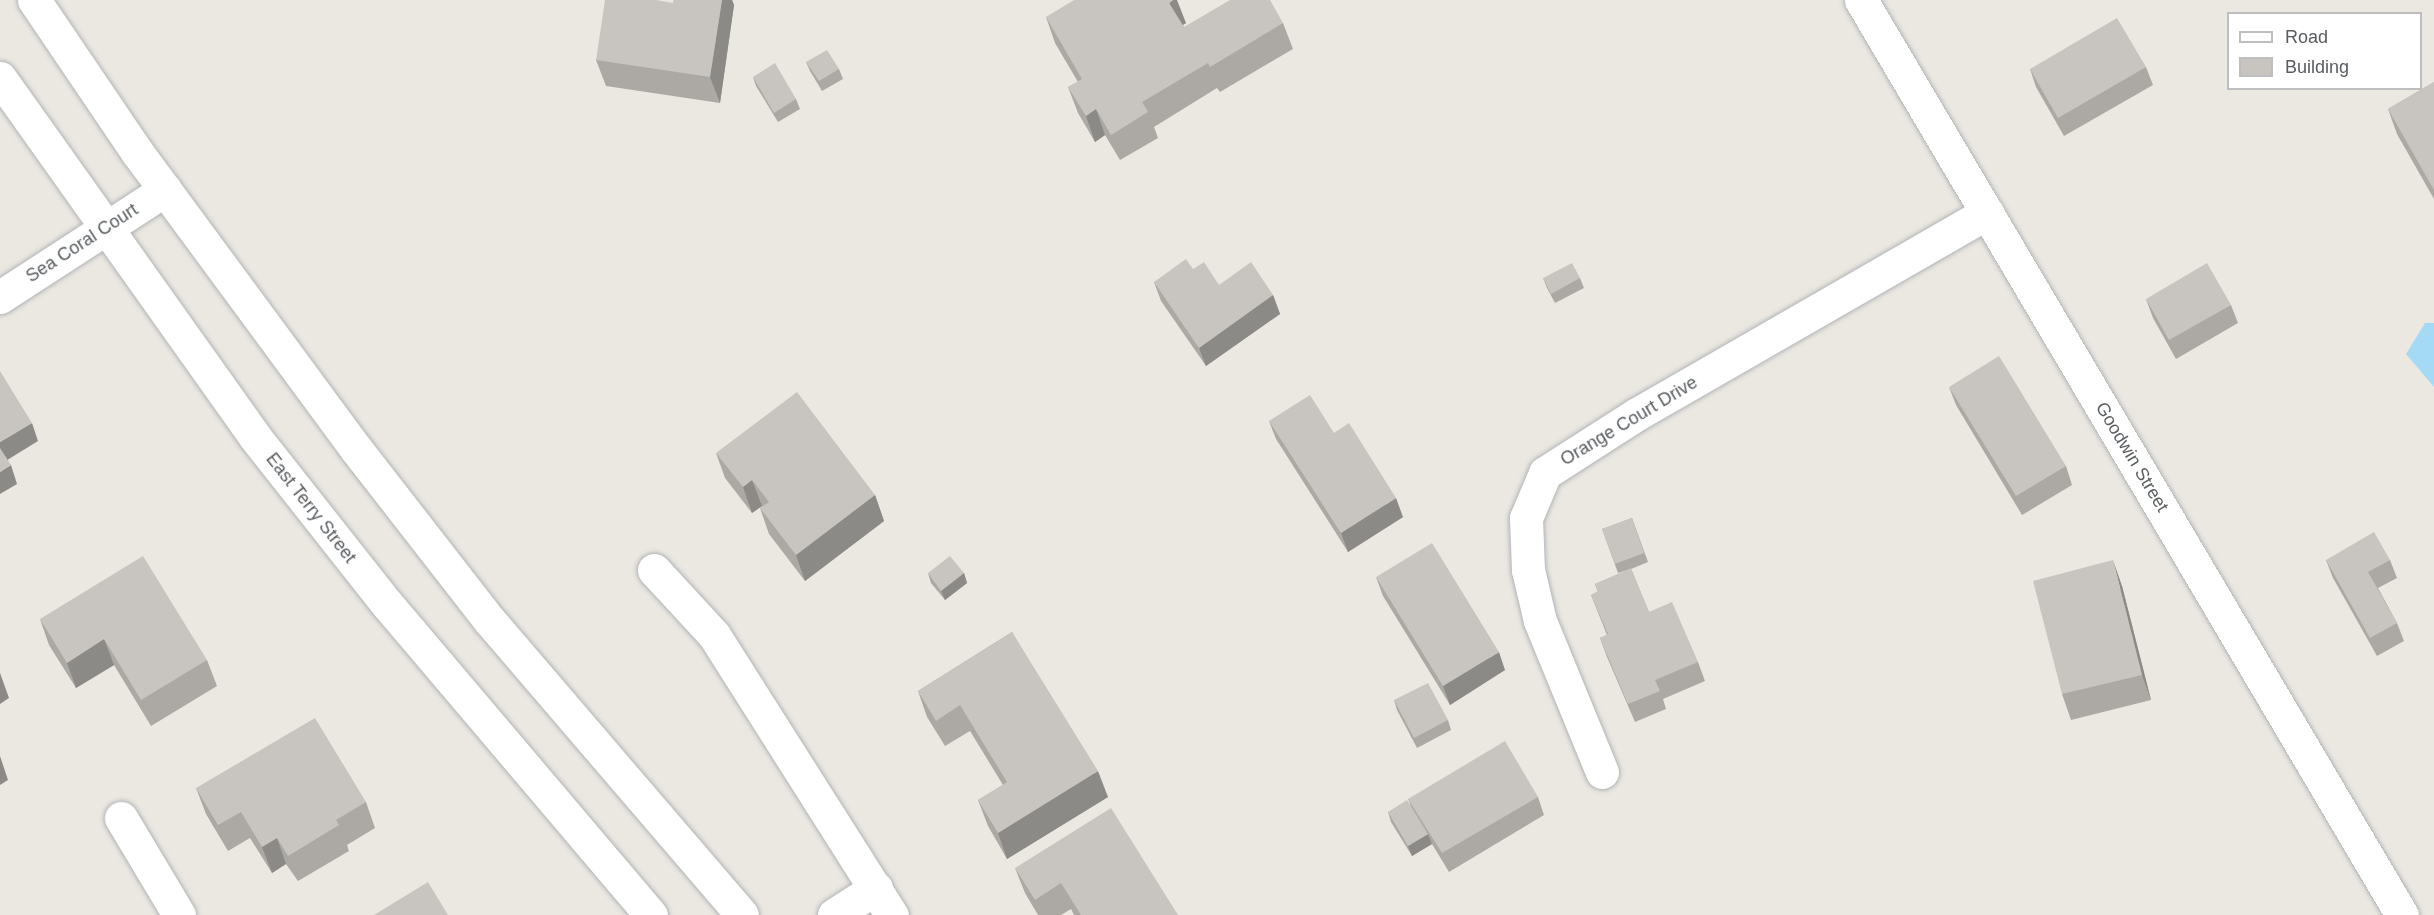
<!DOCTYPE html>
<html>
<head>
<meta charset="utf-8">
<style>
	body { margin:0 }
	#map { position:relative; width:2434px; height:915px; overflow:hidden; background:#ebe8e1; font-family:Helvetica,sans-serif }
	div>[style] { position:absolute }
	.water>* { inset:0; background:#a5daf6 }
	.roads { filter:drop-shadow(0 0 2px #b1b4b7) drop-shadow(0 0 2px #b1b4b7) }
	.minor>* { height:33px; margin:-16.5px; padding:0 16.5px; transform-origin:16.5px; border-radius:16.5px; background:#fff }
	.wall>* { inset:0; background:#aca9a5 }
	.shaded-wall>* { inset:0; background:#8c8a86 }
	.building>* { inset:0; background:#c8c5c0 }
	span { translate:-50% -50%; white-space:nowrap; text-align:center; line-height:1.15; -webkit-text-stroke:4.5px #fff; paint-order:stroke }
	.street-label { font-size:18px; color:#595d60 }
	.legend { position:absolute; left:2227px; top:12px; width:195px; height:78px; box-sizing:border-box; background:#fff; border:2px solid #bdbebf; margin:0; padding:8px 10px; list-style:none; font-size:18px; color:#595d60 }
	.legend li { display:flex; align-items:center; gap:12px; height:30px }
	.legend b { width:30px; border:2px solid #bdbebf }
</style>
</head>
<body>
<div id="map">
	<div class="water">
		<i style="clip-path:polygon(2425px 323px,2434px 323px,2434px 387px,2406px 354px)"></i>
	</div>
	<div class="roads">
		<div class="minor">
			<i style="left:34px;top:0;width:184px;rotate:55.9deg"></i>
			<i style="left:137px;top:152px;width:369px;rotate:53.6deg"></i>
			<i style="left:356px;top:449px;width:218px;rotate:52.1deg"></i>
			<i style="left:490px;top:621px;width:387px;rotate:49.4deg"></i>
			<i style="left:1861px;top:0;width:1063px;rotate:59.41deg"></i>
			<i style="left:0;top:78px;width:440px;rotate:54.6deg"></i>
			<i style="left:255px;top:437px;width:213px;rotate:51.7deg"></i>
			<i style="left:387px;top:604px;width:408px;rotate:49.7deg"></i>
			<i style="left:0;top:297px;width:197px;rotate:-33deg"></i>
			<i style="left:654px;top:570px;width:88px;rotate:47.3deg"></i>
			<i style="left:714px;top:635px;width:332px;rotate:57.6deg"></i>
			<i style="left:1602px;top:772px;width:163px;rotate:-112.3deg"></i>
			<i style="left:1540px;top:621px;width:52px;rotate:-103.2deg"></i>
			<i style="left:1528px;top:570px;width:52px;rotate:-92.2deg"></i>
			<i style="left:1526px;top:518px;width:49px;rotate:-67.1deg"></i>
			<i style="left:1545px;top:473px;width:109px;rotate:-32.7deg"></i>
			<i style="left:1637px;top:414px;width:404px;rotate:-29.9deg"></i>
			<i style="left:121px;top:818px;width:113px;rotate:59.1deg"></i>
			<i style="left:834px;top:915px;width:50px;rotate:-32.7deg"></i>
		</div>
	</div>
	<div class="wall">
		<i style="clip-path:polygon(674px 0,732px 0,734px 5px,720px 103px,606px 86px,596px 60px,673px 3px)"></i>
		<i style="clip-path:polygon(1046px 17px,1186px 23px,1183px 25px,1184px 27px,1283px 23px,1293px 49px,1220px 92px,1217px 88px,1154px 127px,1158px 138px,1120px 160px,1105px 135px,1095px 142px,1078px 113px,1068px 87px,1078px 82px,1055px 43px)"></i>
		<i style="clip-path:polygon(806px 62px,839px 69px,843px 79px,822px 91px,810px 71px)"></i>
		<i style="clip-path:polygon(2146px 67px,2153px 85px,2064px 136px,2036px 87px,2030px 69px)"></i>
		<i style="clip-path:polygon(753px 77px,796px 99px,800px 109px,778px 122px,756px 86px)"></i>
		<i style="clip-path:polygon(2434px 82px,2434px 199px,2397px 134px,2388px 109px)"></i>
		<i style="clip-path:polygon(1193px 269px,1219px 285px,1273px 295px,1280px 314px,1206px 366px,1161px 301px,1154px 282px)"></i>
		<i style="clip-path:polygon(1543px 278px,1580px 278px,1584px 288px,1555px 303px,1547px 288px)"></i>
		<i style="clip-path:polygon(2146px 299px,2231px 305px,2238px 323px,2176px 359px,2153px 318px)"></i>
		<i style="clip-path:polygon(1949px 387px,2066px 466px,2072px 485px,2022px 515px,1956px 405px)"></i>
		<i style="clip-path:polygon(1269px 421px,1403px 517px,1348px 552px,1276px 439px)"></i>
		<i style="clip-path:polygon(716px 453px,875px 495px,884px 521px,805px 581px,769px 534px,760px 508px,762px 507px,762px 506px,752px 513px,725px 478px)"></i>
		<i style="clip-path:polygon(1632px 518px,1648px 562px,1631px 569px,1649px 612px,1698px 662px,1705px 681px,1663px 699px,1666px 709px,1635px 722px,1607px 657px,1600px 638px,1607px 635px,1591px 595px,1598px 592px,1595px 584px,1631px 569px,1618px 573px,1602px 529px)"></i>
		<i style="clip-path:polygon(2326px 560px,2390px 560px,2397px 578px,2378px 588px,2397px 623px,2404px 641px,2377px 656px,2333px 578px)"></i>
		<i style="clip-path:polygon(928px 573px,964px 573px,967px 583px,945px 600px,931px 583px)"></i>
		<i style="clip-path:polygon(1376px 577px,1505px 670px,1450px 705px,1383px 596px)"></i>
		<i style="clip-path:polygon(2122px 586px,2151px 700px,2071px 720px,2062px 694px)"></i>
		<i style="clip-path:polygon(40px 619px,207px 660px,217px 686px,151px 726px,114px 665px,76px 688px,49px 645px)"></i>
		<i style="clip-path:polygon(1012px 632px,1108px 797px,1007px 859px,988px 826px,978px 800px,1003px 785px,970px 731px,945px 746px,927px 717px,918px 691px)"></i>
		<i style="clip-path:polygon(1394px 700px,1448px 720px,1451px 730px,1417px 748px,1397px 710px)"></i>
		<i style="clip-path:polygon(196px 788px,366px 802px,375px 828px,347px 845px,349px 851px,298px 881px,286px 864px,272px 873px,250px 838px,228px 851px,206px 814px)"></i>
		<i style="clip-path:polygon(1538px 797px,1544px 815px,1449px 872px,1432px 844px,1412px 856px,1391px 822px,1388px 812px,1411px 807px,1408px 799px)"></i>
		<i style="clip-path:polygon(1015px 868px,1178px 915px,1074px 915px,1071px 909px,1061px 915px,1038px 915px,1025px 893px)"></i>
	</div>
	<div class="shaded-wall">
		<i style="clip-path:polygon(722px 0,732px 0,734px 5px,720px 103px,710px 77px)"></i>
		<i style="clip-path:polygon(1173px 0,1177px 0,1186px 23px,1178px 28px,1169px 3px)"></i>
		<i style="clip-path:polygon(1096px 109px,1105px 135px,1095px 142px,1086px 116px)"></i>
		<i style="clip-path:polygon(1273px 295px,1280px 314px,1206px 366px,1199px 348px)"></i>
		<i style="clip-path:polygon(32px 423px,38px 441px,4px 462px,0 451px,0 442px)"></i>
		<i style="clip-path:polygon(11px 465px,17px 484px,0 494px,0 472px)"></i>
		<i style="clip-path:polygon(752px 480px,762px 506px,752px 513px,743px 487px)"></i>
		<i style="clip-path:polygon(875px 495px,884px 521px,805px 581px,796px 555px)"></i>
		<i style="clip-path:polygon(1396px 498px,1403px 517px,1348px 552px,1341px 533px)"></i>
		<i style="clip-path:polygon(2113px 560px,2122px 586px,2151px 700px,2142px 675px)"></i>
		<i style="clip-path:polygon(964px 573px,967px 583px,945px 600px,941px 591px)"></i>
		<i style="clip-path:polygon(104px 639px,114px 665px,76px 688px,67px 663px)"></i>
		<i style="clip-path:polygon(1499px 652px,1505px 670px,1450px 705px,1443px 686px)"></i>
		<i style="clip-path:polygon(0 673px,9px 698px,0 704px)"></i>
		<i style="clip-path:polygon(0 756px,8px 780px,0 785px)"></i>
		<i style="clip-path:polygon(1098px 771px,1108px 797px,1007px 859px,998px 833px)"></i>
		<i style="clip-path:polygon(1428px 834px,1432px 844px,1412px 856px,1408px 846px)"></i>
		<i style="clip-path:polygon(277px 838px,286px 864px,272px 873px,262px 847px)"></i>
	</div>
	<div class="building">
		<i style="clip-path:polygon(605px 0,656px 0,673px 3px,674px 0,722px 0,710px 77px,596px 60px)"></i>
		<i style="clip-path:polygon(1074px 0,1173px 0,1169px 3px,1184px 27px,1230px 0,1270px 0,1283px 23px,1210px 67px,1208px 63px,1142px 102px,1148px 112px,1111px 135px,1096px 109px,1086px 116px,1068px 87px,1082px 79px,1046px 17px)"></i>
		<i style="clip-path:polygon(2117px 18px,2146px 67px,2058px 118px,2030px 69px)"></i>
		<i style="clip-path:polygon(827px 50px,839px 69px,819px 81px,806px 62px)"></i>
		<i style="clip-path:polygon(775px 63px,796px 99px,774px 113px,753px 77px)"></i>
		<i style="clip-path:polygon(2434px 82px,2434px 190px,2388px 109px)"></i>
		<i style="clip-path:polygon(1186px 259px,1193px 269px,1204px 262px,1219px 285px,1251px 262px,1273px 295px,1199px 348px,1154px 282px)"></i>
		<i style="clip-path:polygon(1572px 263px,1580px 278px,1551px 294px,1543px 278px)"></i>
		<i style="clip-path:polygon(2207px 263px,2231px 305px,2169px 340px,2146px 299px)"></i>
		<i style="clip-path:polygon(1999px 356px,2066px 466px,2016px 496px,1949px 387px)"></i>
		<i style="clip-path:polygon(0 371px,32px 423px,0 442px)"></i>
		<i style="clip-path:polygon(797px 392px,875px 495px,796px 555px,760px 508px,769px 502px,752px 480px,743px 487px,716px 453px)"></i>
		<i style="clip-path:polygon(1310px 395px,1334px 433px,1349px 423px,1396px 498px,1341px 533px,1269px 421px)"></i>
		<i style="clip-path:polygon(0 448px,11px 465px,0 472px)"></i>
		<i style="clip-path:polygon(1632px 518px,1644px 553px,1615px 564px,1602px 529px)"></i>
		<i style="clip-path:polygon(2374px 532px,2390px 560px,2368px 572px,2397px 623px,2370px 638px,2326px 560px)"></i>
		<i style="clip-path:polygon(1432px 543px,1499px 652px,1443px 686px,1376px 577px)"></i>
		<i style="clip-path:polygon(143px 556px,207px 660px,141px 700px,104px 639px,67px 663px,40px 619px)"></i>
		<i style="clip-path:polygon(950px 556px,964px 573px,941px 591px,928px 573px)"></i>
		<i style="clip-path:polygon(2113px 560px,2142px 675px,2062px 694px,2033px 581px)"></i>
		<i style="clip-path:polygon(1631px 568px,1649px 612px,1672px 602px,1698px 662px,1655px 680px,1660px 691px,1628px 704px,1600px 638px,1608px 634px,1591px 595px,1598px 591px,1595px 584px)"></i>
		<i style="clip-path:polygon(1012px 632px,1098px 771px,998px 833px,978px 800px,1007px 782px,960px 705px,936px 721px,918px 691px)"></i>
		<i style="clip-path:polygon(1428px 683px,1448px 720px,1414px 738px,1394px 700px)"></i>
		<i style="clip-path:polygon(315px 718px,366px 802px,336px 820px,339px 825px,288px 856px,277px 838px,262px 847px,241px 812px,218px 825px,196px 788px)"></i>
		<i style="clip-path:polygon(1505px 741px,1538px 797px,1442px 853px,1408px 799px)"></i>
		<i style="clip-path:polygon(1407px 800px,1428px 834px,1408px 846px,1388px 812px)"></i>
		<i style="clip-path:polygon(1111px 808px,1178px 915px,1081px 915px,1061px 883px,1035px 900px,1015px 868px)"></i>
		<i style="clip-path:polygon(428px 882px,448px 915px,374px 915px)"></i>
	</div>
	<div class="street-label">
		<span style="left:82px;top:243px;rotate:-33deg">Sea Coral Court</span>
		<span style="left:1629px;top:421px;rotate:-31deg">Orange Court Drive</span>
		<span style="left:2132px;top:457px;rotate:59deg">Goodwin Street</span>
		<span style="left:311px;top:508px;rotate:52deg">East Terry Street</span>
	</div>
	<ul class="legend">
	<li><b style="height:8px;background:#fff"></b>Road</li>
	<li><b style="height:16px;background:#c8c5c0"></b>Building</li>
	</ul>
</div>
</body>
</html>
